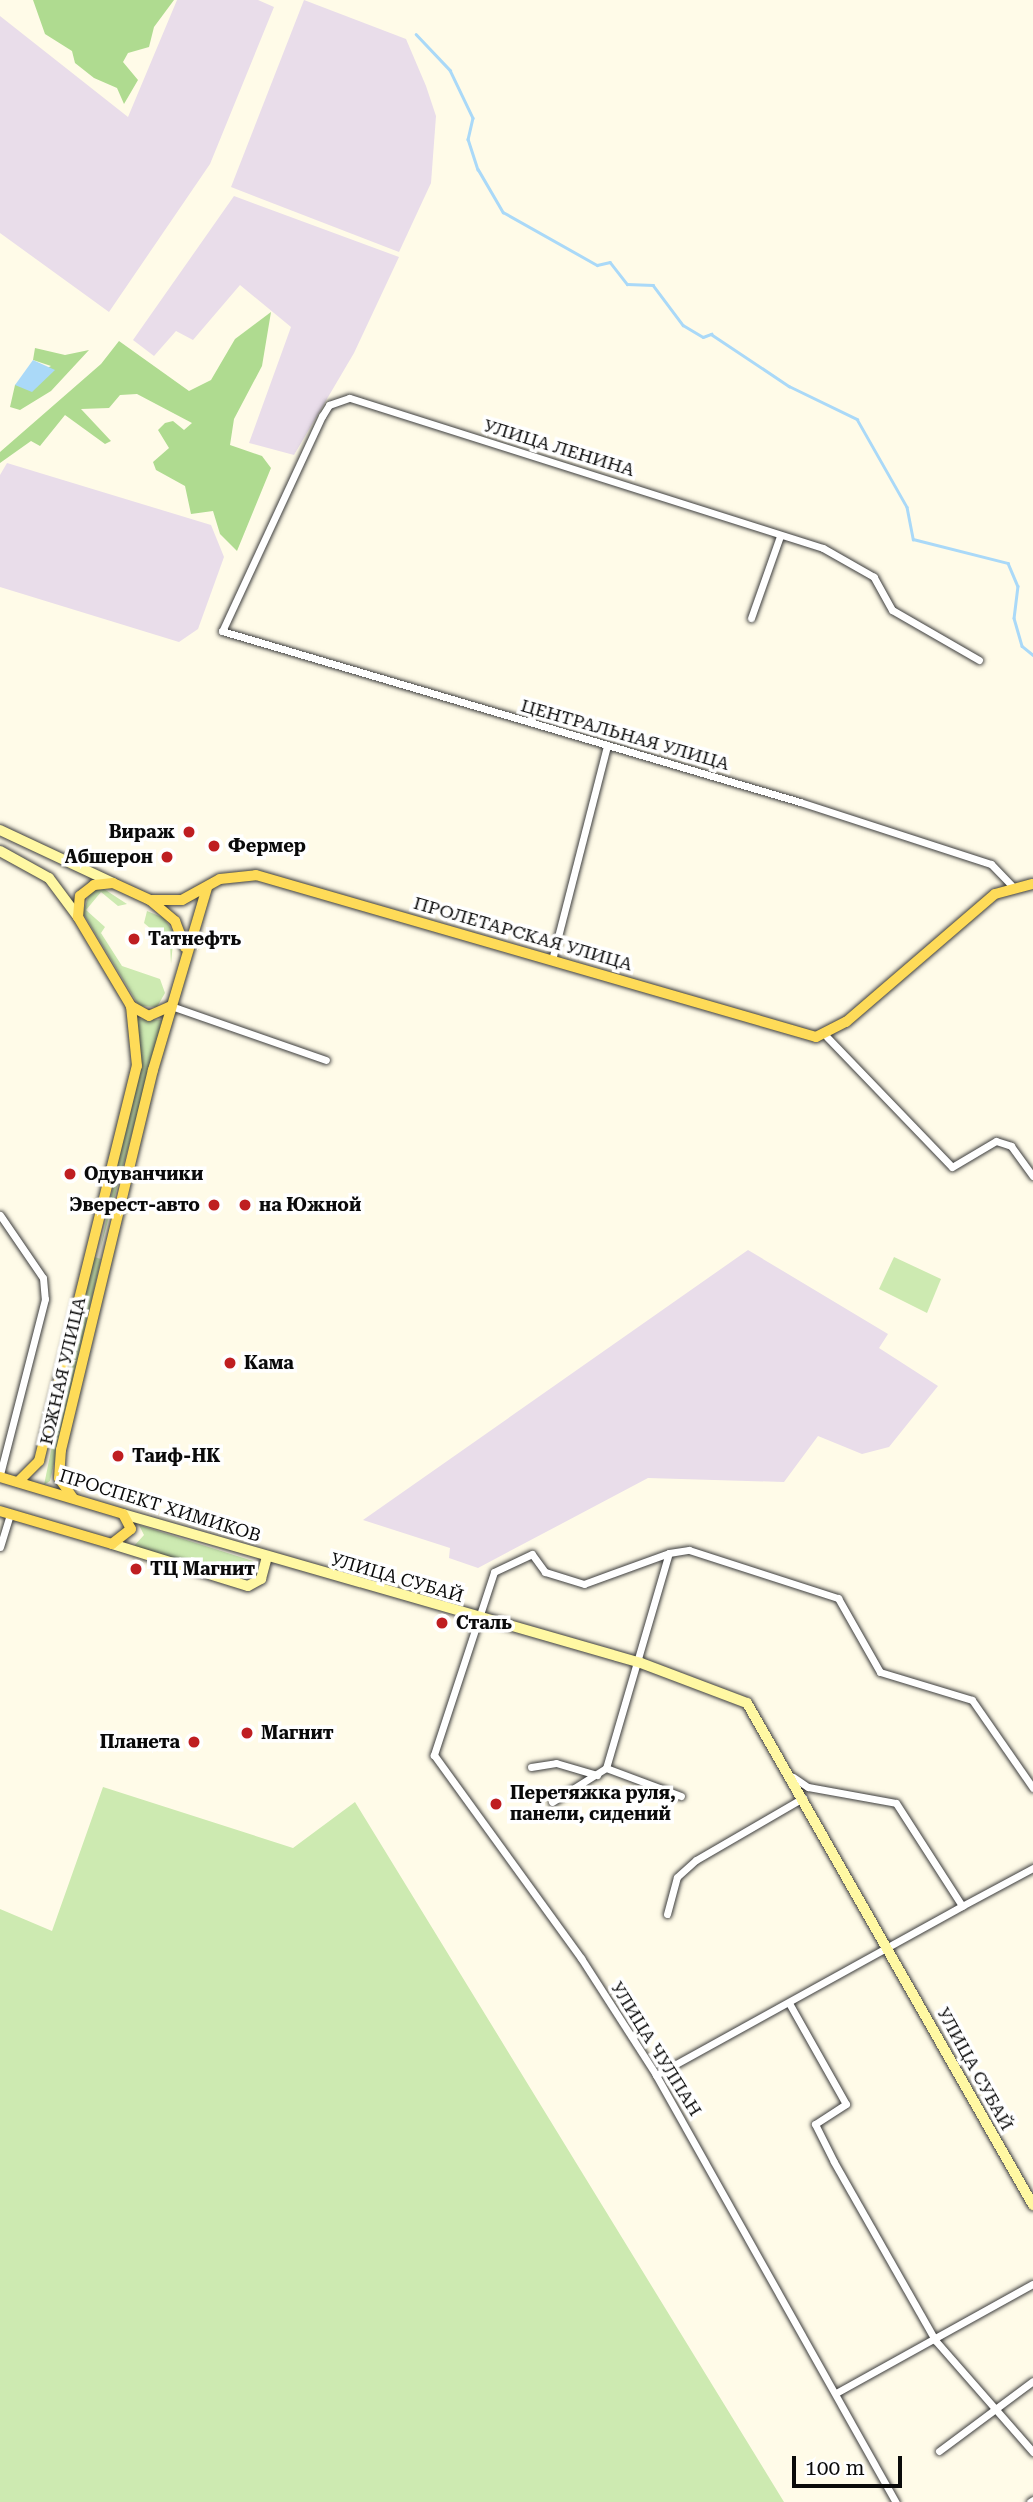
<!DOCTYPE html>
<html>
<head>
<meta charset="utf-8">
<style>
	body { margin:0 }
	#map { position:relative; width:1033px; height:2502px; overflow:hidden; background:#fffbe8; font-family:"Roboto Serif",serif }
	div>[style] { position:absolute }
	.industrial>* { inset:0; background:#e9ddea }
	.green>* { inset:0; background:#cdeab1 }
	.forest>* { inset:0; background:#afdb90 }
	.water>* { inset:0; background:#aad9f8 }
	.stream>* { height:2.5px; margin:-1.25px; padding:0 1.25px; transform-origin:1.25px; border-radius:1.25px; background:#aad9f8 }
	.roads { filter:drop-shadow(0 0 2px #3d3d3d) drop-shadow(0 0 2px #3d3d3d) }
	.street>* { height:7px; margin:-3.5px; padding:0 3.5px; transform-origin:3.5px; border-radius:3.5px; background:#fff }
	.secondary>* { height:10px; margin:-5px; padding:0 5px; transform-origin:5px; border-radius:5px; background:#fff8a3 }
	.primary>* { height:10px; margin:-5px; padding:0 5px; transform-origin:5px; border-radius:5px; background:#fedb58 }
	.dots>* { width:19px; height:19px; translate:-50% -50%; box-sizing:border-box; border:4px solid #fff; border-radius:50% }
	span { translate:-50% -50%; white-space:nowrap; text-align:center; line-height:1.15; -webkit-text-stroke:7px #fff; paint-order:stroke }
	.street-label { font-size:18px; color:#0a0a0a }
	.poi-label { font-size:18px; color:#0a0a0a; font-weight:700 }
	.right { translate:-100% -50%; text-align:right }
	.left { translate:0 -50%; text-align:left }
	.scale { position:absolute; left:792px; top:2456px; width:110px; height:32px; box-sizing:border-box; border:4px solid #0a0a0a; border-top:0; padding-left:9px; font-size:21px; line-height:24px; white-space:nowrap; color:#0a0a0a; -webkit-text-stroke:5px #fff; paint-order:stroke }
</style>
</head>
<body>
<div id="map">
	<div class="industrial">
		<i style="clip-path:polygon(177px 0,258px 0,274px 7px,210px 164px,109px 312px,0 233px,0 16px,128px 117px)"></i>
		<i style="clip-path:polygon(304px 0,406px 39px,426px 86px,436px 116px,431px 183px,399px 252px,231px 187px)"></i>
		<i style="clip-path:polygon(234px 196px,399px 257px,354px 353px,294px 455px,249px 443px,291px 327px,240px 285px,193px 340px,176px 331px,154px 356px,133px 340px)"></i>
		<i style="clip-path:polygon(7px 463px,211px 525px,224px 557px,198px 629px,179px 642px,0 587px,0 475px)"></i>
		<i style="clip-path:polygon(748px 1250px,888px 1334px,879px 1348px,938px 1386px,889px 1447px,862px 1454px,818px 1436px,784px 1482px,648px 1478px,478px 1568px,449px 1558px,450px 1548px,363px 1520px)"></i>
	</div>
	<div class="green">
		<i style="clip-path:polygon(101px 887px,127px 904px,118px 906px,101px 892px,86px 910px,105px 927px,101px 933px,122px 966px,160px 979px,165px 993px,157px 1007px,139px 1006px,83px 913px,90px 891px)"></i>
		<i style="clip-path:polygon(147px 911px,164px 918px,174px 933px,171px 964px,170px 945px,144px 923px)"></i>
		<i style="clip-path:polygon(136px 1019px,163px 1020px,100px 1250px,132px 1094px)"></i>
		<i style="clip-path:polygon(91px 1256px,101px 1259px,50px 1481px,44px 1485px)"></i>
		<i style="clip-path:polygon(894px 1257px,941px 1279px,927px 1313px,879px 1289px)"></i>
		<i style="clip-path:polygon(139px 1525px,253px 1561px,255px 1571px,243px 1581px,134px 1546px,144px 1535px)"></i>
		<i style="clip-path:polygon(103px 1787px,293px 1848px,355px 1802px,784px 2502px,0 2502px,0 1909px,52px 1931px)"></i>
	</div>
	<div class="forest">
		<i style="clip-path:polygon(33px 0,174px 0,154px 27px,149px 47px,128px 53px,123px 62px,138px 80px,124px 104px,117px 88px,94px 78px,75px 63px,72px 51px,45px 34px)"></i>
		<i style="clip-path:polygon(271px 312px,262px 366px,234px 419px,230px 445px,262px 456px,271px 468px,237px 551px,220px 534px,213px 511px,191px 514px,185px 486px,156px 470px,153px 462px,169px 448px,158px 430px,165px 423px,173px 421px,184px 430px,192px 423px,137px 394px,120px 395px,109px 408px,81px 409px,111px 441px,105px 444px,65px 415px,40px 446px,31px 441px,0 463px,0 452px,101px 364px,119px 341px,189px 391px,211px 380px,235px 339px)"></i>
		<i style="clip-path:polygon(35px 348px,65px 355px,89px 350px,51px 391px,20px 410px,10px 407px,15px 385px,51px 366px,33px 360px)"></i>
	</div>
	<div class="water">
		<i style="clip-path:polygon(33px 360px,55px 370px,32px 392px,15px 385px)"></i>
	</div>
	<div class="stream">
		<i style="left:416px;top:34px;width:50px;rotate:46.6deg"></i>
		<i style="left:450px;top:70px;width:53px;rotate:64.4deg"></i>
		<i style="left:473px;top:118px;width:22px;rotate:103deg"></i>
		<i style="left:468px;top:139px;width:32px;rotate:72deg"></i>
		<i style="left:478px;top:169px;width:50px;rotate:59.8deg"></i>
		<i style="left:503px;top:212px;width:108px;rotate:29.4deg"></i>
		<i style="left:597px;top:265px;width:13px;rotate:-13deg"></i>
		<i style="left:610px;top:262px;width:28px;rotate:52deg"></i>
		<i style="left:627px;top:284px;width:26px;rotate:2deg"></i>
		<i style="left:653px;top:285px;width:50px;rotate:53.1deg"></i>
		<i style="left:683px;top:325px;width:23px;rotate:31deg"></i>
		<i style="left:703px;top:337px;width:9px;rotate:-21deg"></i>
		<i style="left:711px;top:334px;width:94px;rotate:33.7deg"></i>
		<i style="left:789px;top:386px;width:76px;rotate:25.9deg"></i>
		<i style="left:857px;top:419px;width:101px;rotate:60.4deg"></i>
		<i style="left:907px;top:507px;width:33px;rotate:79deg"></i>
		<i style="left:913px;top:539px;width:98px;rotate:14.2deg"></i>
		<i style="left:1008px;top:563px;width:25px;rotate:67deg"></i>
		<i style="left:1018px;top:586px;width:32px;rotate:97deg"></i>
		<i style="left:1014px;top:618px;width:29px;rotate:74deg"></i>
		<i style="left:1022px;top:646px;width:14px;rotate:39deg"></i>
	</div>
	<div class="roads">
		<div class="street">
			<i style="left:751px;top:618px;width:87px;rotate:-70.5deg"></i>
			<i style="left:979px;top:660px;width:100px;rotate:-150.1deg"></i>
			<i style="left:892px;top:610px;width:38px;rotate:-119deg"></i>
			<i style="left:874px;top:577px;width:59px;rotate:-150.4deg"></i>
			<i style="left:823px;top:548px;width:497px;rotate:-162.4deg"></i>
			<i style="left:349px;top:398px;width:21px;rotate:161deg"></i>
			<i style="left:329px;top:405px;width:13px;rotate:122deg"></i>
			<i style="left:322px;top:416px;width:237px;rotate:114.9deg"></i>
			<i style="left:222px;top:631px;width:603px;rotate:16.48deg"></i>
			<i style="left:800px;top:802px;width:201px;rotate:18deg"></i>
			<i style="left:991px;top:864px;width:29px;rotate:46deg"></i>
			<i style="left:552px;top:960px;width:221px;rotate:-75.6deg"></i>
			<i style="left:171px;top:1006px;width:164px;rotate:19.2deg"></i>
			<i style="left:827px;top:1037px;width:180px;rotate:46.1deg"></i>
			<i style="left:952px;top:1167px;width:51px;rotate:-30.6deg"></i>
			<i style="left:996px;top:1141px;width:16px;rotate:18deg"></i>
			<i style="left:1011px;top:1146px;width:37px;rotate:54deg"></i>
			<i style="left:0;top:1215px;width:76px;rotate:55.7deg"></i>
			<i style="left:43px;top:1278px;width:21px;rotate:85deg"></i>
			<i style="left:45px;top:1299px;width:181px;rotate:104.4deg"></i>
			<i style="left:0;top:1547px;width:34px;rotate:-73deg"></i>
			<i style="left:669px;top:1553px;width:20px;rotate:-9deg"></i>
			<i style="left:689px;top:1550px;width:157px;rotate:17.9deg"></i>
			<i style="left:838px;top:1598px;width:85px;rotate:60.4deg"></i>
			<i style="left:880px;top:1672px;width:96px;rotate:16.9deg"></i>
			<i style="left:972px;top:1700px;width:107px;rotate:55.3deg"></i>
			<i style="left:531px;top:1767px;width:25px;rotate:-9deg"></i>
			<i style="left:556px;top:1763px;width:43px;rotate:16.3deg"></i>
			<i style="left:606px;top:1768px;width:80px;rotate:20.5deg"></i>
			<i style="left:793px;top:1777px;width:18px;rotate:34deg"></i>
			<i style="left:808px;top:1787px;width:89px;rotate:10.3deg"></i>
			<i style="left:896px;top:1803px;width:122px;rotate:57.3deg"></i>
			<i style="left:962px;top:1906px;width:81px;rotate:-28.2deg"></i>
			<i style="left:552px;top:1802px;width:64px;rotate:-32.2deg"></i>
			<i style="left:606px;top:1768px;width:224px;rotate:-73.7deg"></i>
			<i style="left:669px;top:1553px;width:90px;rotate:160deg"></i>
			<i style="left:584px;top:1584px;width:41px;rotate:-162.9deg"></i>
			<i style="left:545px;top:1572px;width:22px;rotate:-126deg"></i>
			<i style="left:532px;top:1554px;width:42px;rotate:154.7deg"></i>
			<i style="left:494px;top:1572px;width:193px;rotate:108.2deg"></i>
			<i style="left:434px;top:1755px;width:251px;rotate:54.1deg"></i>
			<i style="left:581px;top:1958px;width:139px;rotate:57.3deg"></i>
			<i style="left:656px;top:2075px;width:490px;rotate:60.7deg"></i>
			<i style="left:667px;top:1914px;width:38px;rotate:-75deg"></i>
			<i style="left:677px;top:1877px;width:25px;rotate:-42deg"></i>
			<i style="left:696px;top:1860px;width:124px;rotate:-30.1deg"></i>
			<i style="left:789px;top:2003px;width:116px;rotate:60.6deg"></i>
			<i style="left:846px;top:2104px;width:37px;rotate:147deg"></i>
			<i style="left:815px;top:2124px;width:42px;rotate:63.4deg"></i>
			<i style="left:834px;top:2162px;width:205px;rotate:60.4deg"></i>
			<i style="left:935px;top:2340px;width:149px;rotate:48.8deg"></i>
			<i style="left:656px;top:2075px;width:350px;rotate:-28.9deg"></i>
			<i style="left:836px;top:2393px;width:225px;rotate:-29deg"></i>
			<i style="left:939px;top:2451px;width:117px;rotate:-36.7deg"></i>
			<i style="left:1030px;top:2502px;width:4px;rotate:-34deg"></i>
		</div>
		<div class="secondary">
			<i style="left:0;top:830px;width:125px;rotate:25.1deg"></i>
			<i style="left:0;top:851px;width:56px;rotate:28.9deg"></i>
			<i style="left:49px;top:878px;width:49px;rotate:53.4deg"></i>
			<i style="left:123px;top:1514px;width:539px;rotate:16.05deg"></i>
			<i style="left:641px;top:1663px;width:113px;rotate:20.7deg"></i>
			<i style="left:747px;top:1703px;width:578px;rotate:60.33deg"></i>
			<i style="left:112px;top:1544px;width:142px;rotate:17.2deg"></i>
			<i style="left:248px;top:1586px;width:15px;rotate:-28deg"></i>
			<i style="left:261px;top:1579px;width:23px;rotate:-75deg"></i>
		</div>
		<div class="primary">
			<i style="left:150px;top:900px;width:32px"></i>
			<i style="left:182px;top:900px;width:43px;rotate:-28.9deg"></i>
			<i style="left:220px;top:879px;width:36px;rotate:-6deg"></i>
			<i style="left:256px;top:875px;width:583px;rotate:16.13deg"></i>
			<i style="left:816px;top:1037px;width:34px;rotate:-27deg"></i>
			<i style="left:846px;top:1022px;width:196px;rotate:-40.7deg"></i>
			<i style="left:995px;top:894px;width:39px;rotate:-15deg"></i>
			<i style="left:171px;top:1006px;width:24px;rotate:156deg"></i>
			<i style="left:149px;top:1016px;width:21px;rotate:-151deg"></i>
			<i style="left:131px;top:1006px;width:104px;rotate:-120.8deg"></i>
			<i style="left:78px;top:917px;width:21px;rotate:-85deg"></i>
			<i style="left:80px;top:896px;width:18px;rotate:-38deg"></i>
			<i style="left:94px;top:885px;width:19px;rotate:-6deg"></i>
			<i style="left:113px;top:883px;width:41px;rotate:24.7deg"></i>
			<i style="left:150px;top:900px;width:33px;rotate:40deg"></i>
			<i style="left:175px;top:921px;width:28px;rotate:69deg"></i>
			<i style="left:0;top:1477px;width:128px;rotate:16.7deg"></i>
			<i style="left:123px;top:1514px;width:17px;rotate:62deg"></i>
			<i style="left:131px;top:1529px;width:24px;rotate:142deg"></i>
			<i style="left:112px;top:1544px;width:117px;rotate:-163.6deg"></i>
			<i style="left:18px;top:1482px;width:30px;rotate:-45deg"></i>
			<i style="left:39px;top:1461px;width:407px;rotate:-76.1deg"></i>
			<i style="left:137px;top:1066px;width:60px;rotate:-95.7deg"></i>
			<i style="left:73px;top:1498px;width:24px;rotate:-125deg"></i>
			<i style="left:59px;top:1478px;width:28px;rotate:-86deg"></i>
			<i style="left:61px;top:1450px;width:391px;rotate:-76.4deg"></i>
			<i style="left:153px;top:1070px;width:190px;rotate:-73.5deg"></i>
		</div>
	</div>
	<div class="dots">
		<i style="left:189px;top:832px;background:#bf1e21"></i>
		<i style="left:214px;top:846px;background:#bf1e21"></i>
		<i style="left:167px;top:857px;background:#bf1e21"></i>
		<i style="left:134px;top:939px;background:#bf1e21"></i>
		<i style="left:70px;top:1174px;background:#bf1e21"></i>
		<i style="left:214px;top:1205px;background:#bf1e21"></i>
		<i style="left:245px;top:1205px;background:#bf1e21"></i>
		<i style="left:230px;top:1363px;background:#bf1e21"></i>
		<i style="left:118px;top:1456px;background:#bf1e21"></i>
		<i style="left:136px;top:1569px;background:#bf1e21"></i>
		<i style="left:442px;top:1623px;background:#bf1e21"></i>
		<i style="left:247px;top:1733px;background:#bf1e21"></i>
		<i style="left:194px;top:1742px;background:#bf1e21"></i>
		<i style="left:496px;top:1804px;background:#bf1e21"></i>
	</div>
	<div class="street-label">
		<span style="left:559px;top:448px;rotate:17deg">УЛИЦА ЛЕНИНА</span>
		<span style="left:625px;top:735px;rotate:16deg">ЦЕНТРАЛЬНАЯ УЛИЦА</span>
		<span style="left:523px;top:934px;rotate:16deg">ПРОЛЕТАРСКАЯ УЛИЦА</span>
		<span style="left:63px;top:1371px;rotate:-77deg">ЮЖНАЯ УЛИЦА</span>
		<span style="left:160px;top:1506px;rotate:17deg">ПРОСПЕКТ ХИМИКОВ</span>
		<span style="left:397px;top:1578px;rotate:16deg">УЛИЦА СУБАЙ</span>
		<span style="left:656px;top:2049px;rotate:58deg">УЛИЦА ЧУЛПАН</span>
		<span style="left:975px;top:2069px;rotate:61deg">УЛИЦА СУБАЙ</span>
	</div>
	<div class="poi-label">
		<span class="right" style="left:175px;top:832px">Вираж</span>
		<span class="left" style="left:228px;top:846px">Фермер</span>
		<span class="right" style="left:153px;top:857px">Абшерон</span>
		<span class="left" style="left:148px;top:939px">Татнефть</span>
		<span class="left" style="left:84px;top:1174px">Одуванчики</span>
		<span class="right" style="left:200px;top:1205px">Эверест-авто</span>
		<span class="left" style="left:259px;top:1205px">на Южной</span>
		<span class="left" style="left:244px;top:1363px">Кама</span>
		<span class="left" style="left:132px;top:1456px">Таиф-НК</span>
		<span class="left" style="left:150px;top:1569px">ТЦ Магнит</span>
		<span class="left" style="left:456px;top:1623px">Сталь</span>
		<span class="left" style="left:261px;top:1733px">Магнит</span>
		<span class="right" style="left:180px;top:1742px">Планета</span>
		<span class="left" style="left:510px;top:1804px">Перетяжка руля,<br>панели, сидений</span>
	</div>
	<div class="scale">100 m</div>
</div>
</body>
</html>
